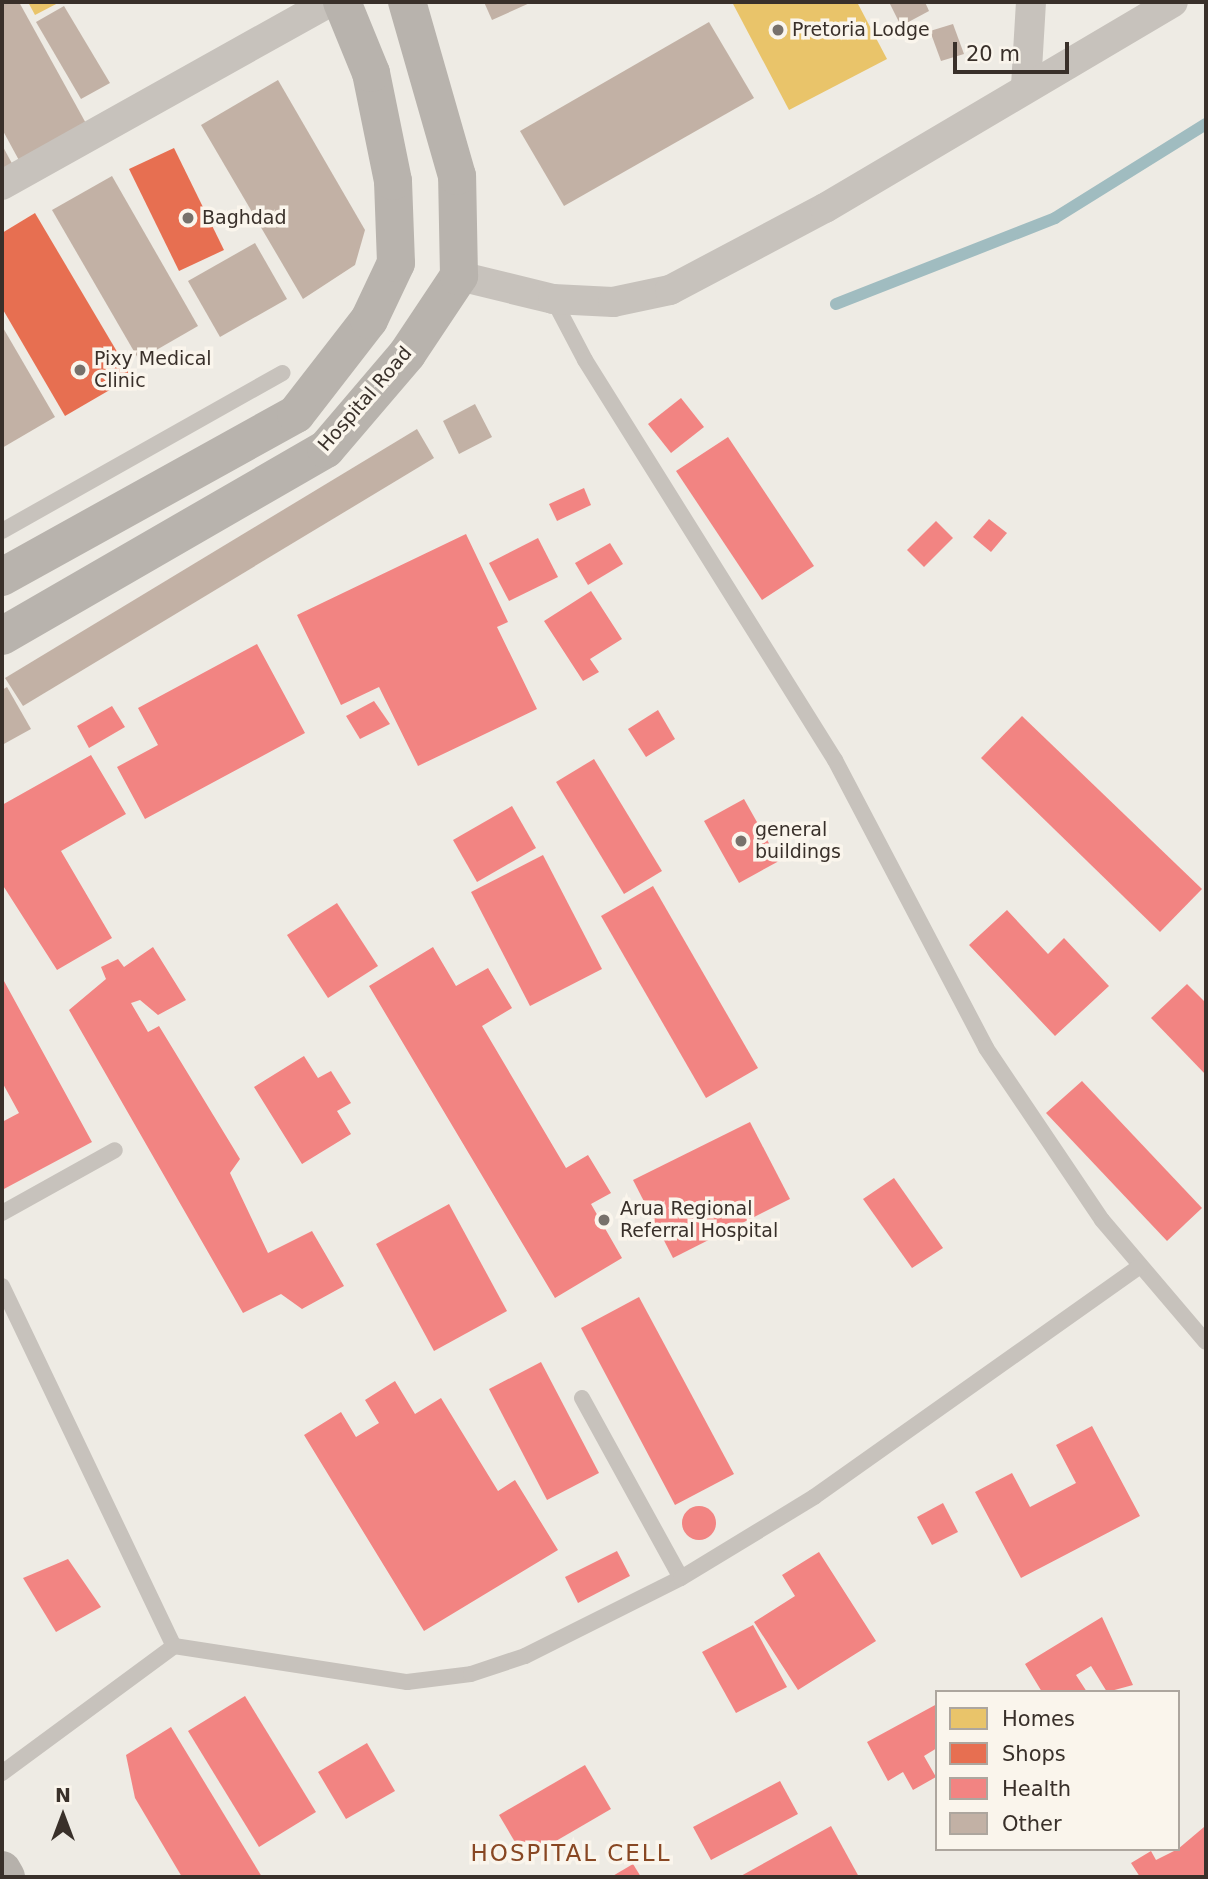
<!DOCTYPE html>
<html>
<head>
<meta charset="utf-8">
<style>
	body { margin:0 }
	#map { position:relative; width:1208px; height:1879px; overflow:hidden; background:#eeebe4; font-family:"DejaVu Sans",sans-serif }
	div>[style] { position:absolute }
	.homes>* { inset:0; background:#e9c46a }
	.shops>* { inset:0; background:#e76f51 }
	.health>* { inset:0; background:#f28482 }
	.round { border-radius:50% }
	.stream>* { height:12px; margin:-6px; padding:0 6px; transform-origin:6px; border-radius:6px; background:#a0bcc0 }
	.building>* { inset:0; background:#c2b1a5 }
	.lane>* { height:16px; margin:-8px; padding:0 8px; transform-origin:8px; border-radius:8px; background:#c7c2bc }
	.street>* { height:30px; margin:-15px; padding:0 15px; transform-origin:15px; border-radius:15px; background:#c7c2bc }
	.secondary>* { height:38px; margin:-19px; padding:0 19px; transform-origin:19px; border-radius:19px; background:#b8b3ad }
	.primary>* { height:38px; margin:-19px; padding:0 19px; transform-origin:19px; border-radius:19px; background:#b6b1ab }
	.dots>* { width:19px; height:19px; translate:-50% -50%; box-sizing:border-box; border:4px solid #faf5ec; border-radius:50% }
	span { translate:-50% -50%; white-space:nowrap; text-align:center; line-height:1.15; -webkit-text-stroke:7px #faf5ec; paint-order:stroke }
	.poi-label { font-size:19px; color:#39302a }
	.left { translate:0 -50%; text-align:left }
	.street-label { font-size:19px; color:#39302a }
	.quarter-label { font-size:23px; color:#884723; letter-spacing:2px }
	.frame { position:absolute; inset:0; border:4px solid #39302a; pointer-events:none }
	.legend { position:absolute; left:935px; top:1690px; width:245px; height:161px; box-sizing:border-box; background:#faf5ec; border:2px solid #ada69e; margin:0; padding:9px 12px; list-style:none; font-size:21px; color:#39302a }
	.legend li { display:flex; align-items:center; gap:14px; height:35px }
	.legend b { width:35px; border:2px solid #ada69e }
	.north { position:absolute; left:28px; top:1781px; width:70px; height:70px; -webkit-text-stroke:5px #faf5ec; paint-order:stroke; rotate:0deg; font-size:19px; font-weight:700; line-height:28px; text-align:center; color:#39302a }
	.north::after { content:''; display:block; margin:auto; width:24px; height:32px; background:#39302a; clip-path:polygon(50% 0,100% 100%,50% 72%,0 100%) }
	.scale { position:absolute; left:953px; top:42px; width:116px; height:32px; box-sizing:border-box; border:4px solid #39302a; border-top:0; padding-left:9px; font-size:21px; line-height:24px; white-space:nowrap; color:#39302a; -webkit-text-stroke:5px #faf5ec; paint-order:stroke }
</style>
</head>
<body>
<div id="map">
	<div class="homes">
		<i style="clip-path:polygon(28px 2px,60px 2px,35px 15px)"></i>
		<i style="clip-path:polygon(732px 2px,857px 2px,887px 59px,789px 110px)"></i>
	</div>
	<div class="shops">
		<i style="clip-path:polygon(174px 148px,224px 250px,179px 271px,129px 169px)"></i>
		<i style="clip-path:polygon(35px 213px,132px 377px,65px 416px,2px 308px,2px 233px)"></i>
	</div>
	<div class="health">
		<i style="clip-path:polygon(681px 398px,704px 427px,671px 453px,648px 424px)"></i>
		<i style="clip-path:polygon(728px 437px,814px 566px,762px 600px,676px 471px)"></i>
		<i style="clip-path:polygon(584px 488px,591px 505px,557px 521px,549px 504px)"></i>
		<i style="clip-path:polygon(989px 519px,1007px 533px,991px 552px,973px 537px)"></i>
		<i style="clip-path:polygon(936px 521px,953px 538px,924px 567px,907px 550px)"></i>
		<i style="clip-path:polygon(466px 534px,508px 622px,497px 627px,537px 709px,418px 766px,379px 687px,341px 705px,297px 615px)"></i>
		<i style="clip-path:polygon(538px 538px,558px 577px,509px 601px,489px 563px)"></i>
		<i style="clip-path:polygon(610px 543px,623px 564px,588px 585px,575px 563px)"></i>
		<i style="clip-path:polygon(591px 591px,622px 639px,590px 659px,599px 672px,583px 681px,544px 621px)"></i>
		<i style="clip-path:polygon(257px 644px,305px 733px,145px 819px,117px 767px,158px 745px,138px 708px)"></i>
		<i style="clip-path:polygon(374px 701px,390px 724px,360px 739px,346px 716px)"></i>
		<i style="clip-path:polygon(112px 706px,125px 727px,89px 748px,77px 726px)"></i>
		<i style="clip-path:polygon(658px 710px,675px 739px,646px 757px,628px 729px)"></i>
		<i style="clip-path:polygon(1022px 716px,1202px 889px,1160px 932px,981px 758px)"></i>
		<i style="clip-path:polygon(91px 755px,126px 814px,61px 851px,112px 938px,57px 970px,2px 884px,2px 805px)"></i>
		<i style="clip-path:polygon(594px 759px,662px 871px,624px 894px,556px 782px)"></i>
		<i style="clip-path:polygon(744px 799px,779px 861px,739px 883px,704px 821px)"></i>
		<i style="clip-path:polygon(512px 806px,536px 848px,477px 882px,453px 840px)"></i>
		<i style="clip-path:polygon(543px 855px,602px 969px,530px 1006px,471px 892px)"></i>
		<i style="clip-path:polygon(653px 886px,758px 1068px,706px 1098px,601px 916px)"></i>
		<i style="clip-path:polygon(337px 903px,378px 966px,328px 998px,287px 935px)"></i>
		<i style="clip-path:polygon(1007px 910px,1048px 954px,1064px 938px,1109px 986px,1055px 1036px,969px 945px)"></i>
		<i style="clip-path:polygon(153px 947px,186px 1000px,158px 1015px,140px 1000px,131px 1003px,148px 1032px,159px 1026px,240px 1159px,230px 1173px,268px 1253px,312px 1231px,344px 1286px,302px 1309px,281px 1294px,243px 1313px,69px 1010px,106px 979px,101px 967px,118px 959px,124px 967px)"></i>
		<i style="clip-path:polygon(433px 947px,456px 986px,488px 968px,512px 1008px,482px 1026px,566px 1168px,588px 1155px,611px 1193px,591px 1204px,622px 1258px,555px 1298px,369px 986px)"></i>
		<i style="clip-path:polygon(4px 981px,92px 1142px,2px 1190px,2px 1122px,19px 1113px,2px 1082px)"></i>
		<i style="clip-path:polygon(1187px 984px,1206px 1003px,1206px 1075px,1151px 1018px)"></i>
		<i style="clip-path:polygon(304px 1056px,318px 1078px,331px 1071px,351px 1103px,337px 1111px,351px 1134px,302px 1164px,254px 1087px)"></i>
		<i style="clip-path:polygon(1082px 1081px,1202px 1208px,1167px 1241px,1046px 1113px)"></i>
		<i style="clip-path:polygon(750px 1122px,790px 1199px,673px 1258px,633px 1180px)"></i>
		<i style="clip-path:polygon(894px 1178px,943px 1248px,912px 1268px,863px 1199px)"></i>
		<i style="clip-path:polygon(449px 1204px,507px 1311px,434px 1351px,376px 1244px)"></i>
		<i style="clip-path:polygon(639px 1297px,734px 1474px,675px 1505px,581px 1328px)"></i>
		<i style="clip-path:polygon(541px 1362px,599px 1473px,547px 1500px,489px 1389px)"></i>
		<i style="clip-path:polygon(395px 1381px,415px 1414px,441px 1398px,498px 1491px,515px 1480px,558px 1550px,424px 1631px,304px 1435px,341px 1412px,356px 1437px,379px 1423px,365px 1400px)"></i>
		<i style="clip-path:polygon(1092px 1426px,1140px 1516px,1021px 1578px,975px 1492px,1012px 1473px,1030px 1507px,1076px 1483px,1056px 1445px)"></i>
		<i style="clip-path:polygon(943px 1503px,958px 1532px,932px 1545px,917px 1517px)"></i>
		<i class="round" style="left:682px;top:1506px;width:34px;height:34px"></i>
		<i style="clip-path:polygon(617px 1551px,630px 1576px,578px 1603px,565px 1577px)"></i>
		<i style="clip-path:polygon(819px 1552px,876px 1641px,798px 1690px,754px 1622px,795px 1596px,782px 1575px)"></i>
		<i style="clip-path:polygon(68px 1559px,101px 1607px,56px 1632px,23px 1578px)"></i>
		<i style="clip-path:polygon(1102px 1617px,1133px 1685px,1107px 1692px,1091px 1666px,1076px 1675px,1087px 1692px,1042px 1692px,1025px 1664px)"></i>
		<i style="clip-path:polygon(753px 1625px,787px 1687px,736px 1713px,702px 1652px)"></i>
		<i style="clip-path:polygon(245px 1696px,316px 1812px,259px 1847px,188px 1731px)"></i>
		<i style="clip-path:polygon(937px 1704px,937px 1748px,924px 1756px,936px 1777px,913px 1790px,903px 1772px,888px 1781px,867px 1742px)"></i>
		<i style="clip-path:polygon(171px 1727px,262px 1877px,182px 1877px,135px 1798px,126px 1755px)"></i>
		<i style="clip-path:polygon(367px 1743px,395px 1791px,346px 1819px,318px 1772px)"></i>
		<i style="clip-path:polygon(585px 1765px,611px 1809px,525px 1859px,499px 1815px)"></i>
		<i style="clip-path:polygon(780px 1781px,798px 1814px,711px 1860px,693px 1827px)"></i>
		<i style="clip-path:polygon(831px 1826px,859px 1877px,739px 1877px)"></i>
		<i style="clip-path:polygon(1204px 1827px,1206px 1877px,1140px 1877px,1131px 1863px,1151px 1851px,1156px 1860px,1178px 1849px)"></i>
		<i style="clip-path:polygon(633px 1864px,641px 1877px,611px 1877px)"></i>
	</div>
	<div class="stream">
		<i style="left:836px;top:304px;width:235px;rotate:-21.4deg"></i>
		<i style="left:1055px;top:218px;width:178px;rotate:-31.9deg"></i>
	</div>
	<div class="building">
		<i style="clip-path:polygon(2px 2px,19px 2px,88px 127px,21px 164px,2px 129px)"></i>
		<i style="clip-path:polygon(484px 2px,532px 2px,492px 20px)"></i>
		<i style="clip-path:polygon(889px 2px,925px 2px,929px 11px,901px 26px)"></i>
		<i style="clip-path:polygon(64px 6px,110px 83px,81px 99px,36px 22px)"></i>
		<i style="clip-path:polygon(709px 22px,754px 98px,564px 206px,520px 131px)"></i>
		<i style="clip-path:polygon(953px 24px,964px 54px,941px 61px,930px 31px)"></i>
		<i style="clip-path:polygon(278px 80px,365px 230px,355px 265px,303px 299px,201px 125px)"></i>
		<i style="clip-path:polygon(2px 145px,15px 169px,2px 176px)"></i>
		<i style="clip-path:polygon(112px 176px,198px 326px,139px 360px,52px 210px)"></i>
		<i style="clip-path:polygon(255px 243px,287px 299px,220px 337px,188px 281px)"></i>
		<i style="clip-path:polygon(2px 326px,55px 417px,2px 448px)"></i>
		<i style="clip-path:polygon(475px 404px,492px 437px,459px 454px,443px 421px)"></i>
		<i style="clip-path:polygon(417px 429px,434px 458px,23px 706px,5px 678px)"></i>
		<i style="clip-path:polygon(7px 687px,31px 729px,2px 745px,2px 690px)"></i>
	</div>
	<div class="lane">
		<i style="left:553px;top:299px;width:69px;rotate:62.3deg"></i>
		<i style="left:585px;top:360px;width:472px;rotate:58deg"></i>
		<i style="left:835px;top:760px;width:325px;rotate:62.3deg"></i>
		<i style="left:986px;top:1048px;width:207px;rotate:56deg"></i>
		<i style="left:1102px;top:1220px;width:160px;rotate:49.6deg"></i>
		<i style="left:2px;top:531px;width:322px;rotate:-29.4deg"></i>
		<i style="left:2px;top:1213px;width:129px;rotate:-29.1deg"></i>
		<i style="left:2px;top:1286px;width:399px;rotate:64.5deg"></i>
		<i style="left:582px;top:1398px;width:205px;rotate:61.2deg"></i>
		<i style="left:2px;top:1773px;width:214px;rotate:-36.4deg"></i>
		<i style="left:174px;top:1646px;width:236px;rotate:8.8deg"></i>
		<i style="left:407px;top:1682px;width:64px;rotate:-7.1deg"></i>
		<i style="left:471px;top:1674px;width:57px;rotate:-18.4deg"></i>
		<i style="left:525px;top:1656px;width:174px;rotate:-26.6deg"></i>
		<i style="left:681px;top:1578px;width:156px;rotate:-31.3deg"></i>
		<i style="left:814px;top:1497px;width:398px;rotate:-35.3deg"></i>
	</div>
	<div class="street">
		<i style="left:1026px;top:86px;width:84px;rotate:-86.6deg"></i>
		<i style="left:2px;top:185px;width:376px;rotate:-29.2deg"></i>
		<i style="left:459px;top:276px;width:97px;rotate:13.7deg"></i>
		<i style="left:553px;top:299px;width:60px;rotate:2.9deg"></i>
		<i style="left:613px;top:302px;width:58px;rotate:-11.9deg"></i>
		<i style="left:670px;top:290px;width:175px;rotate:-27.9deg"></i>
		<i style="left:825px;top:208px;width:404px;rotate:-30.6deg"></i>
	</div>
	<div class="secondary">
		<i style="left:2px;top:577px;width:336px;rotate:-29deg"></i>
		<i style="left:296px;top:414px;width:119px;rotate:-52.2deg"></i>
		<i style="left:369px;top:320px;width:63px;rotate:-64.7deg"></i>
		<i style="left:396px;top:263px;width:82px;rotate:-92.1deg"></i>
		<i style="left:393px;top:181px;width:110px;rotate:-101.5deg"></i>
		<i style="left:371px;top:73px;width:77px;rotate:-112.2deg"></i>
		<i style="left:2px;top:636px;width:374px;rotate:-30deg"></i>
		<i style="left:326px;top:449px;width:125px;rotate:-49.5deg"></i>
		<i style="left:407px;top:354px;width:94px;rotate:-56.3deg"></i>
		<i style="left:459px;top:276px;width:100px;rotate:-91.1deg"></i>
		<i style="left:457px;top:176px;width:181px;rotate:-106deg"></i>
	</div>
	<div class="primary">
		<i style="left:2px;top:1870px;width:8px;rotate:60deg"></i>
	</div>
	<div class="dots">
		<i style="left:778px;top:30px;background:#78716b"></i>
		<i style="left:188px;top:218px;background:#78716b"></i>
		<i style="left:80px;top:370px;background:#78716b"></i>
		<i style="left:741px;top:841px;background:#78716b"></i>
		<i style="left:604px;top:1220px;background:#78716b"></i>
	</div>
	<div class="poi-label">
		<span class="left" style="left:792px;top:30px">Pretoria Lodge</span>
		<span class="left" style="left:202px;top:218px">Baghdad</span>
		<span class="left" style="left:94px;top:370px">Pixy Medical<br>Clinic</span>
		<span class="left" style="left:755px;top:841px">general<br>buildings</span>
		<span class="left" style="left:620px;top:1220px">Arua Regional<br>Referral Hospital</span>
	</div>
	<div class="street-label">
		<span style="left:365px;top:399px;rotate:-49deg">Hospital Road</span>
	</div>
	<div class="quarter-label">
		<span style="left:571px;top:1853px">HOSPITAL CELL</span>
	</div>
	<div class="frame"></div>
	<ul class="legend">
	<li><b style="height:19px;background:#e9c46a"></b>Homes</li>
	<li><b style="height:19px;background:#e76f51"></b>Shops</li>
	<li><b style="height:19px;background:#f28482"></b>Health</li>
	<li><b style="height:19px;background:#c2b1a5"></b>Other</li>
	</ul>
	<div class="north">N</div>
	<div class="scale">20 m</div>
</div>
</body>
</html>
